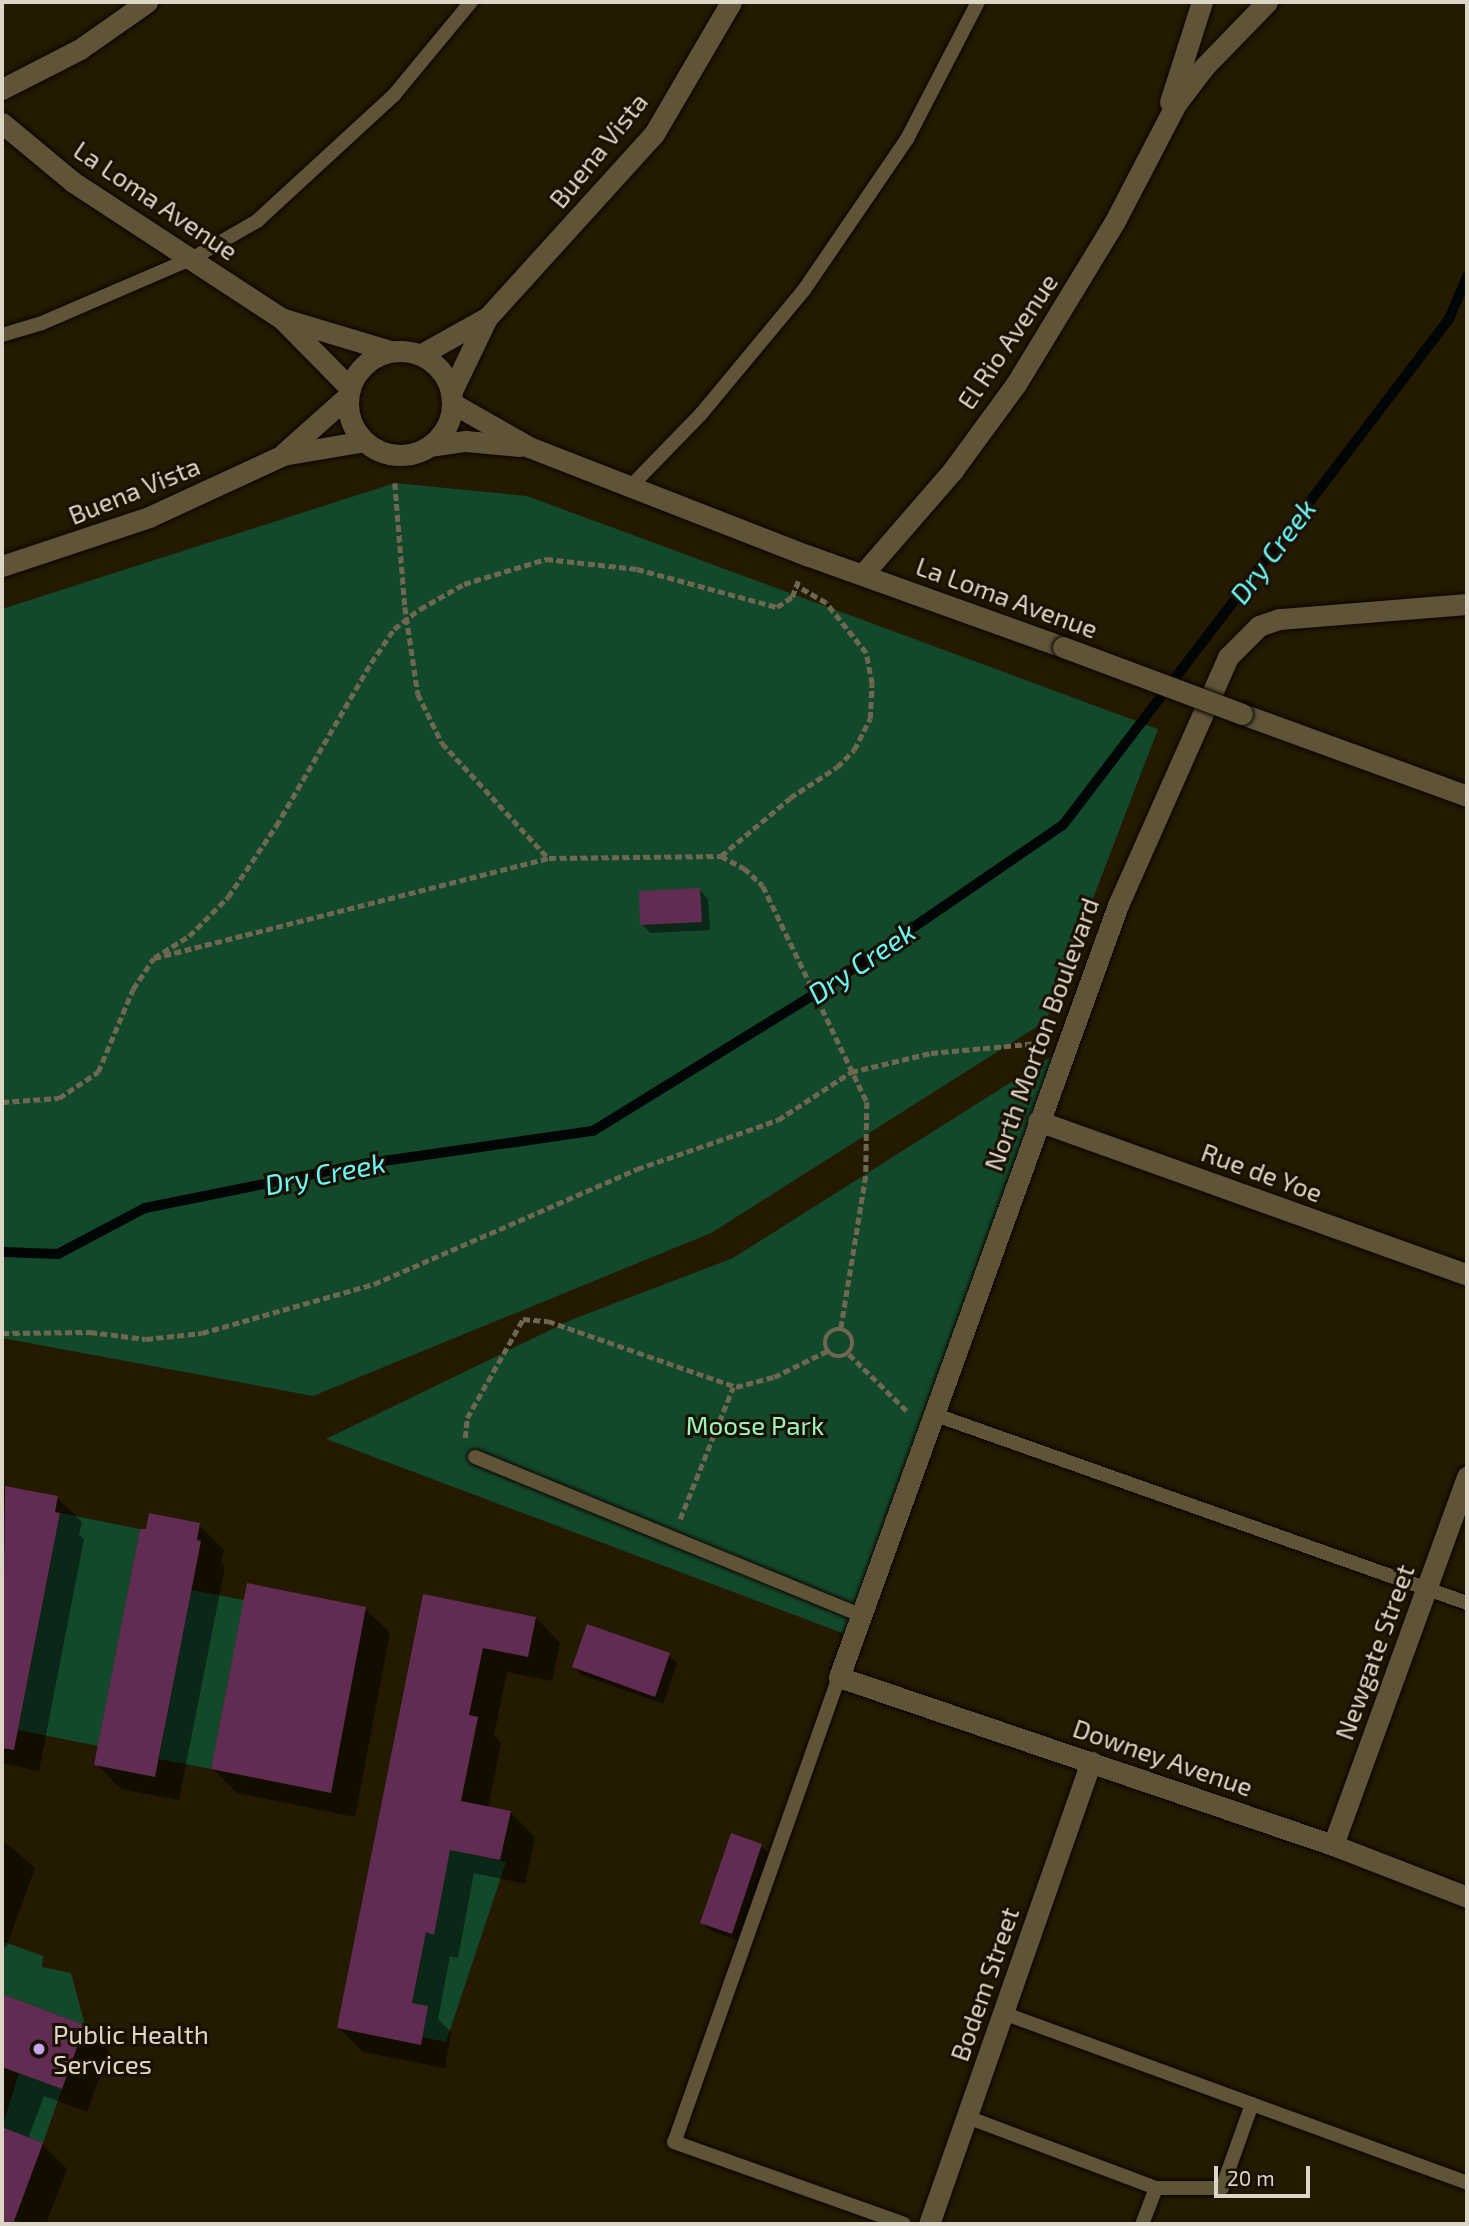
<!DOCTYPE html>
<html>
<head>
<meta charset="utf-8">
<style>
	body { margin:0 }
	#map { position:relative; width:1469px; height:2226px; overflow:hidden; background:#241901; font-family:"Exo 2",sans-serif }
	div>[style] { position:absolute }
	.green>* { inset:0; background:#13492b }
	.shadow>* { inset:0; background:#0007 }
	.stream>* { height:10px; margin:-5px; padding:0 5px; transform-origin:5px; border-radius:5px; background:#000505 }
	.building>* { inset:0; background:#612c52 }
	.path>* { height:4.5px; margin-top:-2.25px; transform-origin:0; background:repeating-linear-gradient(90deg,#706752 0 7px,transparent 0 10.5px) }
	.path>.ring { margin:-2.25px; padding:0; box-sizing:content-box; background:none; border:4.5px solid #706752; border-radius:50% }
	.roads { filter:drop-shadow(0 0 2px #0d0400) drop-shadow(0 0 2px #0d0400) }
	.lane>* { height:14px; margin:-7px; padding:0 7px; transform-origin:7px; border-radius:7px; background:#5f5338 }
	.street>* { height:21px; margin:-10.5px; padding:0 10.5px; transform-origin:10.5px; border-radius:10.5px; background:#5f5338 }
	.secondary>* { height:21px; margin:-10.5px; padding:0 10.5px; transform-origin:10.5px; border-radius:10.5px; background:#5f5338 }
	.secondary>.ring { margin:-10.5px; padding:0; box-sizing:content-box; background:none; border:21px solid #5f5338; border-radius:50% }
	.bridges { filter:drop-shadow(0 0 2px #0d0400) drop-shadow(0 0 2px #0d0400) }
	.secondary-bridge>* { height:21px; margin:-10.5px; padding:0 10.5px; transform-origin:10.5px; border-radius:10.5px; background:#5f5338 }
	.dots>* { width:19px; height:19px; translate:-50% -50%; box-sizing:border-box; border:4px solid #1a1000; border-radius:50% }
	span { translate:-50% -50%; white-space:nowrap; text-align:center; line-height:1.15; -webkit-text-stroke:6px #1a1000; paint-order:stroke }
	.street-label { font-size:26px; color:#ddd6c6 }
	.park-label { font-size:26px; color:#99f6ba }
	.poi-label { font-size:26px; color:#ddd6c6 }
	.left { translate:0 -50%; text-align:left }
	.water-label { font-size:28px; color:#6af8fa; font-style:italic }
	.frame { position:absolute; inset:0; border:4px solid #ddd6c6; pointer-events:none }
	.scale { position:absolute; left:1214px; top:2166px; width:96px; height:32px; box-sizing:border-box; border:4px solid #ddd6c6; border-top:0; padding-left:9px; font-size:21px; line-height:24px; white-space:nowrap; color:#ddd6c6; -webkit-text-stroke:5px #1a1000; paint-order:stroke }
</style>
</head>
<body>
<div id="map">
	<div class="green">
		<i style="clip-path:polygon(395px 483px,527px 496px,1158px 729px,1046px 1021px,711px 1233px,313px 1396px,2px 1338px,2px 609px)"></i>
		<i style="clip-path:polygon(1065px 1048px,853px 1637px,326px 1439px,571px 1320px,733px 1258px)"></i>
		<i style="clip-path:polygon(60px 1513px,140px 1529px,98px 1746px,18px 1730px)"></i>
		<i style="clip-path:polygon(191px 1590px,244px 1600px,211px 1769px,159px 1759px)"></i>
		<i style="clip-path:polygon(443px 1848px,506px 1862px,446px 2042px,422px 2037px,412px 2003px,426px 1932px,434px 1934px)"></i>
		<i style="clip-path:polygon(2px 1941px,43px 1956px,42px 1967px,71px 1973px,85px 2025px,2px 1994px)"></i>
		<i style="clip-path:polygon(19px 2073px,62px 2089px,43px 2143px,2px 2127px)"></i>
	</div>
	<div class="shadow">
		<i style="clip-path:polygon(700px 890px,708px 899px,710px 930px,650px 933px,642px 924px)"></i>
		<i style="clip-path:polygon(2px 1487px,57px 1498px,82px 1522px,79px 1535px,84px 1539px,39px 1771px,2px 1763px)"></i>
		<i style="clip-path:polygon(199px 1525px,224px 1550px,221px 1563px,225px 1567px,179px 1800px,121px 1789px,96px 1764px)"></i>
		<i style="clip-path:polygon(424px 1596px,536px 1618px,560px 1643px,552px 1681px,507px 1672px,494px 1735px,501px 1743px,488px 1808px,510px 1812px,535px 1837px,525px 1884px,474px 1873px,458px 1958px,450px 1956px,438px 2019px,451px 2032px,445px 2068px,363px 2052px,338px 2027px)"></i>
		<i style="clip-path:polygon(365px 1609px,390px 1633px,355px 1817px,237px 1793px,213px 1769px)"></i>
		<i style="clip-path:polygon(669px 1655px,677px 1663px,663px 1704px,582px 1675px,574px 1667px)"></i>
		<i style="clip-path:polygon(2px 1840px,35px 1868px,6px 1948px,2px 1946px)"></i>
		<i style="clip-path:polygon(761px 1845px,769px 1854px,740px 1941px,711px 1931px,702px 1923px)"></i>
		<i style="clip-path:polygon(2px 1996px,84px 2027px,109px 2051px,87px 2112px,44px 2096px,28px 2139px,42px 2144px,67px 2169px,46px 2224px,27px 2224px,2px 2215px)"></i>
	</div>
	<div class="stream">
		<i style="left:2px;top:1252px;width:56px;rotate:2deg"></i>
		<i style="left:58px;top:1254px;width:98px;rotate:-27.9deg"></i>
		<i style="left:145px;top:1208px;width:222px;rotate:-11.4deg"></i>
		<i style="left:363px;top:1164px;width:232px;rotate:-8.2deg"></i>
		<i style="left:593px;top:1131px;width:278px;rotate:-31.7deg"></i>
		<i style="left:829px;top:985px;width:283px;rotate:-34.4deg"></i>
		<i style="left:1063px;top:825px;width:636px;rotate:-52.66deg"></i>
		<i style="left:1449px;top:319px;width:46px;rotate:-66.8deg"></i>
	</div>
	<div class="building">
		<i style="clip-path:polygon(700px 888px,702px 922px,640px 925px,639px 891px)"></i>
		<i style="clip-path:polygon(5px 1486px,58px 1496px,55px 1512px,60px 1513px,14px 1750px,2px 1748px)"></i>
		<i style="clip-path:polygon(149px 1513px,200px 1523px,197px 1540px,201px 1541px,155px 1777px,94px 1765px,140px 1529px,146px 1529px)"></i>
		<i style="clip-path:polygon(247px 1583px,366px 1607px,331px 1793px,211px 1769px)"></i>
		<i style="clip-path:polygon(423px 1594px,536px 1617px,528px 1657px,483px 1648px,469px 1715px,478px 1717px,461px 1801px,511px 1811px,500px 1860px,450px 1850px,434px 1935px,426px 1932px,412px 2003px,428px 2006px,421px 2045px,337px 2028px)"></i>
		<i style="clip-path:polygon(587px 1624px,670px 1653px,655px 1697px,572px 1667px)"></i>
		<i style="clip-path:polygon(731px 1833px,762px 1844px,732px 1934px,700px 1923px)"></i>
		<i style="clip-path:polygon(2px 1994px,85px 2025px,62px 2089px,2px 2067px)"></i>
		<i style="clip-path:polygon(2px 2127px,43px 2143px,13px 2224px,2px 2224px)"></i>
	</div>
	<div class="path">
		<i style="left:395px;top:483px;width:124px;rotate:85.4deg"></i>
		<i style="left:405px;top:607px;width:88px;rotate:81.5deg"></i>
		<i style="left:418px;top:694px;width:55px;rotate:63.9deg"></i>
		<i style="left:442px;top:743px;width:156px;rotate:47.3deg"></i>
		<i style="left:721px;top:856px;width:90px;rotate:-40deg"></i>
		<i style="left:790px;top:798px;width:56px;rotate:-33.4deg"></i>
		<i style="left:837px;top:767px;width:24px;rotate:-45deg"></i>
		<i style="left:854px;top:750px;width:35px;rotate:-63deg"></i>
		<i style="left:870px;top:719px;width:35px;rotate:-87deg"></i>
		<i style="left:872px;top:684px;width:32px;rotate:-101deg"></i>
		<i style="left:866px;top:653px;width:64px;rotate:-128.7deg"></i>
		<i style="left:826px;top:603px;width:34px;rotate:-150deg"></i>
		<i style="left:154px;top:958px;width:407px;rotate:-14.2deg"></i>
		<i style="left:549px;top:858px;width:172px;rotate:-0.7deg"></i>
		<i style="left:721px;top:856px;width:26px;rotate:28deg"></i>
		<i style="left:744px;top:868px;width:26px;rotate:43deg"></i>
		<i style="left:763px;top:886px;width:240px;rotate:64.3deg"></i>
		<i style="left:867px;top:1102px;width:74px;rotate:90.8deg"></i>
		<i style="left:866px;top:1176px;width:154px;rotate:99.3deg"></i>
		<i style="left:2px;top:1102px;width:57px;rotate:-4deg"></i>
		<i style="left:59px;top:1098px;width:47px;rotate:-33.7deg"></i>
		<i style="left:98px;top:1072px;width:90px;rotate:-67.1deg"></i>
		<i style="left:133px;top:989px;width:37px;rotate:-56deg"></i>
		<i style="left:154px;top:958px;width:41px;rotate:-32.2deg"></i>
		<i style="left:189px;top:936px;width:55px;rotate:-45deg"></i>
		<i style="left:228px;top:897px;width:86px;rotate:-55.9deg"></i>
		<i style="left:276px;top:826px;width:189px;rotate:-59.8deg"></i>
		<i style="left:371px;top:663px;width:41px;rotate:-55.9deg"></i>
		<i style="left:394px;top:629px;width:33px;rotate:-38deg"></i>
		<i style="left:420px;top:609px;width:51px;rotate:-29.6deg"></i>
		<i style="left:464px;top:584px;width:86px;rotate:-17deg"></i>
		<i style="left:546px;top:559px;width:92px;rotate:6.3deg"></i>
		<i style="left:637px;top:569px;width:145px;rotate:15.2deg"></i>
		<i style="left:777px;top:607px;width:18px;rotate:-34deg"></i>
		<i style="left:792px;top:597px;width:17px;rotate:-69deg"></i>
		<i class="ring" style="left:825px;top:1329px;width:23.5px;height:23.5px"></i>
		<i style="left:2px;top:1333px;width:88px;rotate:-0.7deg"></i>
		<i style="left:90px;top:1332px;width:56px;rotate:7.1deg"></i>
		<i style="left:146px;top:1339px;width:56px;rotate:-6.1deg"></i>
		<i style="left:202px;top:1333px;width:179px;rotate:-15.9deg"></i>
		<i style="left:374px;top:1284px;width:287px;rotate:-23.6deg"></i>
		<i style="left:637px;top:1169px;width:149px;rotate:-19.2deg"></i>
		<i style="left:778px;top:1120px;width:87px;rotate:-33.3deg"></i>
		<i style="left:851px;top:1072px;width:82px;rotate:-13.4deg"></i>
		<i style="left:931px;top:1053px;width:108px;rotate:-5.3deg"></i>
		<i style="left:849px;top:1354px;width:81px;rotate:44.5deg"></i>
		<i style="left:465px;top:1438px;width:20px;rotate:-84deg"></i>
		<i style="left:467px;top:1418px;width:114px;rotate:-60.5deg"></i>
		<i style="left:523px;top:1319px;width:25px;rotate:5deg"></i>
		<i style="left:548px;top:1321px;width:199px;rotate:19.3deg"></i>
		<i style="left:736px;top:1387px;width:39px;rotate:-15deg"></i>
		<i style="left:774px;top:1377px;width:59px;rotate:-26.1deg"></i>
		<i style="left:680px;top:1519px;width:142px;rotate:-68.1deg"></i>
	</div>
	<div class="roads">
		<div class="lane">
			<i style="left:2px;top:335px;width:42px;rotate:-16.7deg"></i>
			<i style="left:42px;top:323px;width:164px;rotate:-23.3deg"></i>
			<i style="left:193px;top:258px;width:74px;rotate:-30deg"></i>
			<i style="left:257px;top:221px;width:186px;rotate:-42.6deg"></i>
			<i style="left:394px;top:95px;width:121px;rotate:-50.4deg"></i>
			<i style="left:630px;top:487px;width:102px;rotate:-45.8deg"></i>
			<i style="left:701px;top:414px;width:161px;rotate:-50.3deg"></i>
			<i style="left:804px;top:290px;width:183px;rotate:-55.7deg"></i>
			<i style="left:907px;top:139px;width:154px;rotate:-62.6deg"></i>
			<i style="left:933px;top:1414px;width:566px;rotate:19.49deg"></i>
			<i style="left:475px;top:1457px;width:417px;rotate:22.3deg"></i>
			<i style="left:839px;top:1677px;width:493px;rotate:109.5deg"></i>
			<i style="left:674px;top:2142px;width:244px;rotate:19.6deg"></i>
			<i style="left:1003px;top:2013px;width:494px;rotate:20.1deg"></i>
			<i style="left:967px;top:2117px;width:202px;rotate:20.6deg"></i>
			<i style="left:1156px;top:2188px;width:39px;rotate:111deg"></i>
			<i style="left:1156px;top:2188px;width:66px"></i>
			<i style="left:1222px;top:2188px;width:89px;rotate:-70.3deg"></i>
		</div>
		<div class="street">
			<i style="left:2px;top:89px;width:88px;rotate:-27.1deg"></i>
			<i style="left:80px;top:49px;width:82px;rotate:-35deg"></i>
			<i style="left:1170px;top:102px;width:105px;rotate:-72.3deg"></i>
			<i style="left:420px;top:355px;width:76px;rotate:-29.3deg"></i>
			<i style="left:451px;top:393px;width:83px;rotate:-64.4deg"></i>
			<i style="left:487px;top:318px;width:248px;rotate:-47.8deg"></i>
			<i style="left:654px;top:134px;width:153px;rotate:-59.7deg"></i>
			<i style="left:863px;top:574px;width:138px;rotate:-49.1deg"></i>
			<i style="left:953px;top:470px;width:107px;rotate:-53.8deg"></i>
			<i style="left:1016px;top:384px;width:188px;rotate:-58.7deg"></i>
			<i style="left:1114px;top:223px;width:134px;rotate:-62.5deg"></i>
			<i style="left:1176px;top:104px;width:46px;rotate:-52.9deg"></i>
			<i style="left:1204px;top:67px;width:91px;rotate:-45.9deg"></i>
			<i style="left:1467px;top:604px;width:189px;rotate:175.4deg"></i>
			<i style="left:1279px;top:619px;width:21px;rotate:161deg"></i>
			<i style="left:1259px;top:626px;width:44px;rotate:135deg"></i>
			<i style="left:1228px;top:657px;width:271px;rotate:113.9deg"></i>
			<i style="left:1118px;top:905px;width:821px;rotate:109.87deg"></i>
			<i style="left:839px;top:1677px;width:522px;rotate:18.78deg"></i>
			<i style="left:1333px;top:1845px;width:144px;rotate:21.2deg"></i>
			<i style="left:1038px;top:1121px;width:456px;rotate:19.7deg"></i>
			<i style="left:1333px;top:1845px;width:392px;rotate:-70deg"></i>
			<i style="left:929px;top:2224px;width:490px;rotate:-70.7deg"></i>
		</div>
		<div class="secondary">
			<i style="left:2px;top:123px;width:92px;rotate:39.7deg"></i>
			<i style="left:73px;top:182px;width:250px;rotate:33.2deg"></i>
			<i style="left:282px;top:319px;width:97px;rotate:45.4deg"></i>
			<i style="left:284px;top:319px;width:112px;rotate:16.7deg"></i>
			<i class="ring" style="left:348px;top:351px;width:83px;height:83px"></i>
			<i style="left:452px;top:403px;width:89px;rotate:29.7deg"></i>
			<i style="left:529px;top:447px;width:300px;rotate:21.3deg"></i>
			<i style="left:809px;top:556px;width:270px;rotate:19.7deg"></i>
			<i style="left:429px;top:446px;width:37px;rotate:-8deg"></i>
			<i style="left:466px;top:441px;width:54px;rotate:5.3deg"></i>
			<i style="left:284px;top:453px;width:86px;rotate:-41.7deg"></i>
			<i style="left:2px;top:566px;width:155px;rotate:-18.4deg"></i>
			<i style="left:149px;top:517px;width:148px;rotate:-24.8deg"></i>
			<i style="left:283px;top:455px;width:82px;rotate:-9.8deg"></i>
			<i style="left:1242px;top:714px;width:239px;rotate:20deg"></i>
		</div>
	</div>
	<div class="bridges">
		<div class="secondary-bridge">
			<i style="left:1063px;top:647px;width:191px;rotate:20.5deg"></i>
		</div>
	</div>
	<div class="dots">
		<i style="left:39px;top:2049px;background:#c9a5ee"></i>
	</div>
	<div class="street-label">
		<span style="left:598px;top:150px;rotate:-51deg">Buena Vista</span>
		<span style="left:156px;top:200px;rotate:34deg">La Loma Avenue</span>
		<span style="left:1007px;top:341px;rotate:-56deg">El Rio Avenue</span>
		<span style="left:134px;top:490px;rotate:-22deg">Buena Vista</span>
		<span style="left:1007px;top:597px;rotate:20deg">La Loma Avenue</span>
		<span style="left:1041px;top:1034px;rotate:-70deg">North Morton Boulevard</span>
		<span style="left:1262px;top:1172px;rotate:20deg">Rue de Yoe</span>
		<span style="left:1374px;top:1652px;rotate:-70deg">Newgate Street</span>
		<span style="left:1163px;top:1757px;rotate:19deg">Downey Avenue</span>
		<span style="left:984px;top:1984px;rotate:-71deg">Bodem Street</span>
	</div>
	<div class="park-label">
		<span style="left:755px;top:1425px">Moose Park</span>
	</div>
	<div class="poi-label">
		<span class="left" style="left:53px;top:2049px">Public Health<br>Services</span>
	</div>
	<div class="water-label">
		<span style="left:1272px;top:551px;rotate:-53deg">Dry Creek</span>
		<span style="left:861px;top:962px;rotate:-34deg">Dry Creek</span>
		<span style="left:325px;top:1173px;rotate:-11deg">Dry Creek</span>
	</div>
	<div class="frame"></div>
	<div class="scale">20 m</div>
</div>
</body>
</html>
